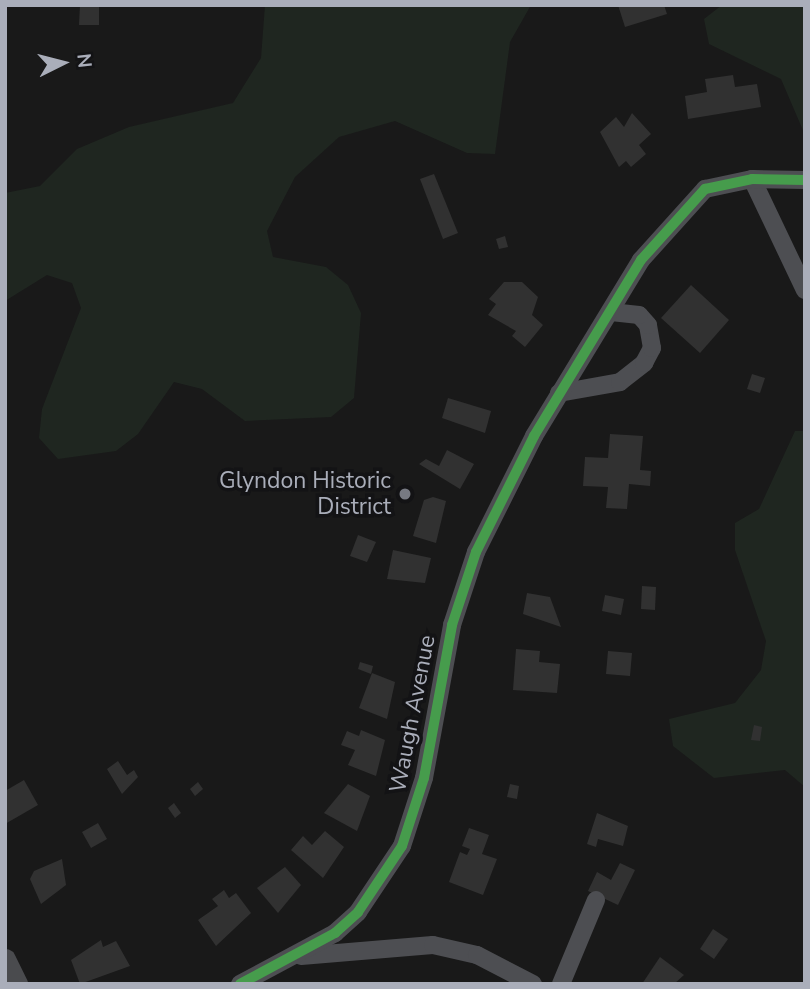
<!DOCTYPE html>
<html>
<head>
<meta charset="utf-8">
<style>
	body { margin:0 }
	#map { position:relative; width:810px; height:989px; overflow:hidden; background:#191919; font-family:"Nunito Sans",sans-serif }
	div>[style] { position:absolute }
	.green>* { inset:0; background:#1f2620 }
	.building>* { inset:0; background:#313131 }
	.minor>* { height:18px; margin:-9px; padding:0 9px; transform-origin:9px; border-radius:9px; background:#4d4e52 }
	.major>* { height:21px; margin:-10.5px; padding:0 10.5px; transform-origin:10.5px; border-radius:10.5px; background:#4a4b4e }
	.cycleway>* { height:10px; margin:-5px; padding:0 5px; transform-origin:5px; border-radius:5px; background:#469c4c }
	.dots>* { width:19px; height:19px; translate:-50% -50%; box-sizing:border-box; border:4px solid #131315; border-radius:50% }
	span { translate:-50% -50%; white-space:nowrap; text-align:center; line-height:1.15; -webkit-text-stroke:7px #131315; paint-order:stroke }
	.poi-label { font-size:23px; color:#aaaeba }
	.right { translate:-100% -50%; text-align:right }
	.street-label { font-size:23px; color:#aaaeba }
	.frame { position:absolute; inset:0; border:7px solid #aaaeba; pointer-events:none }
	.north { position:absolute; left:28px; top:28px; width:70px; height:70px; -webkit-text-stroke:5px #131315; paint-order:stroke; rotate:84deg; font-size:19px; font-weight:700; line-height:28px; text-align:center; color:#aaaeba }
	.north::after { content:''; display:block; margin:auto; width:24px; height:32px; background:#aaaeba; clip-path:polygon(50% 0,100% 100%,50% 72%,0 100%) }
</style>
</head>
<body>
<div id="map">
	<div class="green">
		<i style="clip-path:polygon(265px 5px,531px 5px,510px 42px,495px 154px,467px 153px,395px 121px,339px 137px,295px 177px,267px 231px,273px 257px,326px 267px,348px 285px,361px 313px,354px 398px,331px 417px,245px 421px,202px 389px,174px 382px,138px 434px,116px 451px,58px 459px,39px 438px,42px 409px,81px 308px,72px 283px,47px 275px,5px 301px,5px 193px,40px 186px,77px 149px,129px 127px,233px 103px,261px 58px)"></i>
		<i style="clip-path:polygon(722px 5px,805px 5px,805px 135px,781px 79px,709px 44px,704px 19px)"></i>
		<i style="clip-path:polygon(795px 431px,805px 431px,805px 787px,785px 770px,714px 778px,673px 746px,669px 719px,735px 703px,761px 670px,766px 641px,735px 550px,735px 523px,759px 509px)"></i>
	</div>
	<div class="building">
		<i style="clip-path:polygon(80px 5px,99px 5px,99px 25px,79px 25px)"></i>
		<i style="clip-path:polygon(618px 5px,664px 5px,667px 14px,625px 27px)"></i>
		<i style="clip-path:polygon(733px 75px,735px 87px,757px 84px,761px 107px,688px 119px,685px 96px,707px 92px,705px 79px)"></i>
		<i style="clip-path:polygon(632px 113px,651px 134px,639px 145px,646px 154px,631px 167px,626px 161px,619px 167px,600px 132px,616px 117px,624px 127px)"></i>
		<i style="clip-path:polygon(434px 174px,458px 233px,443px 239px,420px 179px)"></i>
		<i style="clip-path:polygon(505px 236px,508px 247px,499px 249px,496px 239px)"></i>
		<i style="clip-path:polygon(504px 282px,522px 282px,538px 297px,532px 315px,543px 325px,525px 347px,512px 336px,516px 331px,488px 315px,496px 304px,489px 299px)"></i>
		<i style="clip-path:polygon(691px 285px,729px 320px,700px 353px,661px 318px)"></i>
		<i style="clip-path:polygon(752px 374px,765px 378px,760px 393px,747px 389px)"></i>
		<i style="clip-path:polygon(448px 398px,491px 411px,485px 433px,442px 418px)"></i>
		<i style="clip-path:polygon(610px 434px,643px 436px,640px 470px,651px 471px,650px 486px,629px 484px,627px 509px,606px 508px,608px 487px,583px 486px,585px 457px,608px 458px)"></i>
		<i style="clip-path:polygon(447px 450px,474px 464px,460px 489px,419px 464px,426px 459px,439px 466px)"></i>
		<i style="clip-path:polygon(433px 497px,446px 501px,436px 543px,413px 536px,424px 500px)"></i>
		<i style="clip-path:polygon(358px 535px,376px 542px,367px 562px,350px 556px)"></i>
		<i style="clip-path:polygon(393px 550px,431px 558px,425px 583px,387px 579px)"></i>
		<i style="clip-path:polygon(642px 586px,656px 587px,655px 610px,641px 609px)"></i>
		<i style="clip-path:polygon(527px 593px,550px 597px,561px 627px,523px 614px)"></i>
		<i style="clip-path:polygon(605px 595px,624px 599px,621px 615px,602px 611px)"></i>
		<i style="clip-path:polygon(516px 649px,540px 651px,539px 662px,560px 664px,557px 693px,513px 690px)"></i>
		<i style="clip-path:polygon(608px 651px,632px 653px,630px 676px,606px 674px)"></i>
		<i style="clip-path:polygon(360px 662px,373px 666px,371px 674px,358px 669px)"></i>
		<i style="clip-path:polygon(372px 673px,395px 682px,387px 719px,359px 708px)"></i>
		<i style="clip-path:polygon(754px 725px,762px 727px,760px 741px,751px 740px)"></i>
		<i style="clip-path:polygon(361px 730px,385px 740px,376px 776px,348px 765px,355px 750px,341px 745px,347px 731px,359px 736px)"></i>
		<i style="clip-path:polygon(118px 761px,127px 775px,134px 770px,138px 777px,122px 794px,107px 769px)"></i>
		<i style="clip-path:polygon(24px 780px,38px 805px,5px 824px,5px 791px)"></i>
		<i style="clip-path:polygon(198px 782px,203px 789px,195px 796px,190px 789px)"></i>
		<i style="clip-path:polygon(348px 784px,370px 796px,357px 831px,324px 813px)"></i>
		<i style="clip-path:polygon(510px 784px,519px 786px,517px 799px,507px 797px)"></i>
		<i style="clip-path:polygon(174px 803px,181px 813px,175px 818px,168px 808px)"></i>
		<i style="clip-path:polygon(597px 813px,628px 826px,623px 846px,598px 839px,596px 847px,587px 844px)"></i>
		<i style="clip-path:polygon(98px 823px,107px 839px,91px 848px,82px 832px)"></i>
		<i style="clip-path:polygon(469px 828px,489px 835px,482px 854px,497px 859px,483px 895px,449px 882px,460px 852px,467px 855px,470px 849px,462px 846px)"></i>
		<i style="clip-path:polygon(325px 831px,344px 847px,323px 878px,291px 850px,303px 836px,312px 845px)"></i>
		<i style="clip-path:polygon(62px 859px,66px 885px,41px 904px,30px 879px,34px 871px)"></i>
		<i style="clip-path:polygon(620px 863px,635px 870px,618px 905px,588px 891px,597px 872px,611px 880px)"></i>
		<i style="clip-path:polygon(285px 867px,301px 885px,278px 913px,257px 888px)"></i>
		<i style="clip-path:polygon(224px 890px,229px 898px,236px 893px,251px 913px,216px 946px,198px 920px,218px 906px,212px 899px)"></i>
		<i style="clip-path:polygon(713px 929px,728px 939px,714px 959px,700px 949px)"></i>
		<i style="clip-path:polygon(101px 940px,103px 947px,116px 941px,130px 966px,80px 984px,71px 960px)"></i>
		<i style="clip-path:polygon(660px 957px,684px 975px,674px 984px,642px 984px)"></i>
	</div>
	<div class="minor">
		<i style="left:752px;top:179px;width:123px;rotate:64.5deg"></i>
		<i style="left:559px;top:393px;width:62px;rotate:-10.2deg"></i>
		<i style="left:620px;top:382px;width:31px;rotate:-38deg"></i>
		<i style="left:644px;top:363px;width:17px;rotate:-62deg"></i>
		<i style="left:652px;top:348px;width:23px;rotate:-100deg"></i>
		<i style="left:648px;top:325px;width:13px;rotate:-132deg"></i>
		<i style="left:639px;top:315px;width:28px;rotate:-174deg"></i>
		<i style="left:301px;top:956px;width:132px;rotate:-4.8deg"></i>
		<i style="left:433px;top:945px;width:45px;rotate:12.8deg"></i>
		<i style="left:477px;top:955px;width:63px;rotate:27.4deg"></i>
		<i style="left:240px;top:984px;width:108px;rotate:-28.2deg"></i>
		<i style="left:335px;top:933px;width:31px;rotate:-42deg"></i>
		<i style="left:358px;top:912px;width:79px;rotate:-56.3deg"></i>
		<i style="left:402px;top:846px;width:71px;rotate:-72.1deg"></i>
		<i style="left:424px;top:778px;width:156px;rotate:-79.6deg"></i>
		<i style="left:452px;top:625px;width:77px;rotate:-71.8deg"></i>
		<i style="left:476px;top:552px;width:130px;rotate:-63.4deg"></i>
		<i style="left:534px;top:436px;width:206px;rotate:-58.7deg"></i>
		<i style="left:641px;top:260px;width:96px;rotate:-48deg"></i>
		<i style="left:705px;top:189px;width:48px;rotate:-12deg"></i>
		<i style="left:752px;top:179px;width:53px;rotate:1.1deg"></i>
		<i style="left:561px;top:984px;width:91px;rotate:-67.4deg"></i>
	</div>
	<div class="major">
		<i style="left:5px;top:959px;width:28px;rotate:64deg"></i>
	</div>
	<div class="cycleway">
		<i style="left:240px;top:984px;width:108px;rotate:-28.2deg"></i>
		<i style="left:335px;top:933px;width:31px;rotate:-42deg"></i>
		<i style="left:358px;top:912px;width:79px;rotate:-56.3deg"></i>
		<i style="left:402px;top:846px;width:71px;rotate:-72.1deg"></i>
		<i style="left:424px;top:778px;width:156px;rotate:-79.6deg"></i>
		<i style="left:452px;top:625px;width:77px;rotate:-71.8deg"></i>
		<i style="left:476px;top:552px;width:130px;rotate:-63.4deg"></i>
		<i style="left:534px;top:436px;width:206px;rotate:-58.7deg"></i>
		<i style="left:641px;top:260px;width:96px;rotate:-48deg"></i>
		<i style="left:705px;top:189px;width:48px;rotate:-12deg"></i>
		<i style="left:752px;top:179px;width:53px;rotate:1.1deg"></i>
	</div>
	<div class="dots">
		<i style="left:405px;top:494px;background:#777a82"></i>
	</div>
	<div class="poi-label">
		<span class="right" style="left:391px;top:494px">Glyndon Historic<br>District</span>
	</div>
	<div class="street-label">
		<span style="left:413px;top:714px;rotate:-79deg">Waugh Avenue</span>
	</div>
	<div class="frame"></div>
	<div class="north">N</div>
</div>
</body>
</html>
